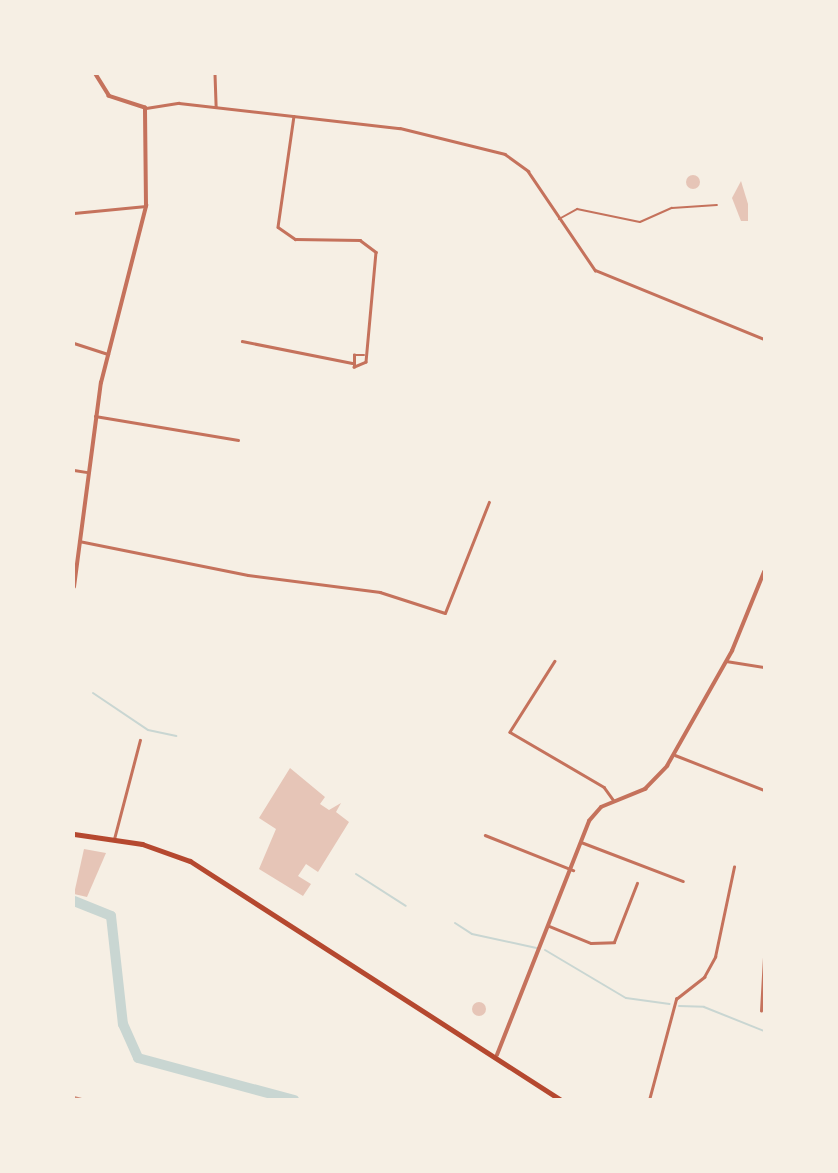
<!DOCTYPE html>
<style>
body{margin:0}
#map{position:relative;width:838px;height:1173px;overflow:hidden;background:#f6efe4;font-family:"Work Sans",sans-serif}
div>[style]{position:absolute}
.stream>*{height:2px;margin:-1px;padding:0 1px;transform-origin:1px;border-radius:1px;background:#c9d6d2}
.river>*{height:10px;margin:-5px;padding:0 5px;transform-origin:5px;border-radius:5px;background:#c9d6d2}
.building>*{inset:0;background:#e6c5b7}
.round{border-radius:50%}
.service>*{height:2px;margin:-1px;padding:0 1px;transform-origin:1px;border-radius:1px;background:#c5725c}
.minor>*{height:2.5px;margin:-1.25px;padding:0 1.25px;transform-origin:1.25px;border-radius:1.25px;background:#c5725c}
.tertiary>*{height:3.5px;margin:-1.75px;padding:0 1.75px;transform-origin:1.75px;border-radius:1.75px;background:#c5725c}
.trunk>*{height:5px;margin:-2.5px;padding:0 2.5px;transform-origin:2.5px;border-radius:2.5px;background:#b5482f}
.rail>*{height:2px;margin:-1px;padding:0 1px;transform-origin:1px;border-radius:1px;background:#cf8b77}
span{translate:-50% -50%;white-space:nowrap;text-align:center;line-height:1.15;-webkit-text-stroke:5px #f6efe4;paint-order:stroke}
.frame{position:absolute;inset:0;border:75px solid #f6efe4;pointer-events:none}
</style>
<div id="map">
<div class="stream">
<i style="left:93px;top:693px;width:66px;rotate:33.9deg"></i>
<i style="left:148px;top:730px;width:29px;rotate:12deg"></i>
<i style="left:356px;top:874px;width:59px;rotate:32.6deg"></i>
<i style="left:84px;top:909px;width:9px;rotate:-18deg"></i>
<i style="left:455px;top:923px;width:20px;rotate:33deg"></i>
<i style="left:472px;top:934px;width:66px;rotate:12.3deg"></i>
<i style="left:545px;top:950px;width:94px;rotate:30.7deg"></i>
<i style="left:626px;top:998px;width:44px;rotate:7.8deg"></i>
<i style="left:679px;top:1006px;width:25px;rotate:2deg"></i>
<i style="left:704px;top:1007px;width:65px;rotate:21.8deg"></i>
</div>
<div class="river">
<i style="left:74px;top:901px;width:40px;rotate:22deg"></i>
<i style="left:111px;top:916px;width:109px;rotate:83.7deg"></i>
<i style="left:123px;top:1024px;width:37px;rotate:66deg"></i>
<i style="left:138px;top:1058px;width:162px;rotate:15.1deg"></i>
</div>
<div class="building">
<i class="round" style="left:686px;top:175px;width:14px;height:14px"></i>
<i style="clip-path:polygon(741px 181px,748px 204px,748px 221px,741px 221px,732px 198px)"></i>
<i style="clip-path:polygon(290px 768px,325px 797px,320px 804px,329px 810px,341px 803px,336px 812px,349px 822px,318px 872px,306px 864px,298px 876px,311px 884px,303px 896px,259px 869px,276px 829px,259px 818px)"></i>
<i style="clip-path:polygon(84px 849px,106px 853px,87px 897px,74px 894px)"></i>
<i class="round" style="left:472px;top:1002px;width:14px;height:14px"></i>
</div>
<div class="service">
<i style="left:559px;top:219px;width:21px;rotate:-29deg"></i>
<i style="left:577px;top:209px;width:64px;rotate:11.7deg"></i>
<i style="left:640px;top:222px;width:35px;rotate:-24deg"></i>
<i style="left:672px;top:208px;width:45px;rotate:-3.8deg"></i>
</div>
<div class="minor">
<i style="left:215px;top:74px;width:33px;rotate:88deg"></i>
<i style="left:146px;top:108px;width:33px;rotate:-9deg"></i>
<i style="left:179px;top:103px;width:222px;rotate:6.5deg"></i>
<i style="left:400px;top:128px;width:108px;rotate:13.9deg"></i>
<i style="left:505px;top:154px;width:29px;rotate:36deg"></i>
<i style="left:528px;top:171px;width:120px;rotate:55.9deg"></i>
<i style="left:595px;top:270px;width:183px;rotate:22.2deg"></i>
<i style="left:294px;top:116px;width:112px;rotate:98.2deg"></i>
<i style="left:278px;top:227px;width:21px;rotate:35deg"></i>
<i style="left:295px;top:239px;width:65px;rotate:0.9deg"></i>
<i style="left:360px;top:240px;width:20px;rotate:37deg"></i>
<i style="left:376px;top:252px;width:110px;rotate:95.2deg"></i>
<i style="left:366px;top:362px;width:13px;rotate:157deg"></i>
<i style="left:354px;top:367px;width:12px;rotate:-90deg"></i>
<i style="left:354px;top:355px;width:10px"></i>
<i style="left:74px;top:213px;width:72px;rotate:-5.6deg"></i>
<i style="left:242px;top:341px;width:112px;rotate:11.3deg"></i>
<i style="left:74px;top:343px;width:36px;rotate:18deg"></i>
<i style="left:95px;top:416px;width:145px;rotate:9.5deg"></i>
<i style="left:74px;top:470px;width:13px;rotate:9deg"></i>
<i style="left:79px;top:541px;width:172px;rotate:11.4deg"></i>
<i style="left:248px;top:575px;width:133px;rotate:7.3deg"></i>
<i style="left:380px;top:592px;width:68px;rotate:17.9deg"></i>
<i style="left:445px;top:613px;width:119px;rotate:-68.4deg"></i>
<i style="left:555px;top:661px;width:84px;rotate:122.4deg"></i>
<i style="left:510px;top:732px;width:109px;rotate:30.3deg"></i>
<i style="left:604px;top:787px;width:17px;rotate:54deg"></i>
<i style="left:726px;top:661px;width:38px;rotate:9deg"></i>
<i style="left:675px;top:755px;width:96px;rotate:21.5deg"></i>
<i style="left:485px;top:835px;width:95px;rotate:21.7deg"></i>
<i style="left:114px;top:839px;width:102px;rotate:-75.3deg"></i>
<i style="left:581px;top:842px;width:109px;rotate:20.9deg"></i>
<i style="left:549px;top:926px;width:45px;rotate:22deg"></i>
<i style="left:591px;top:943px;width:23px;rotate:-2deg"></i>
<i style="left:614px;top:942px;width:63px;rotate:-68.7deg"></i>
<i style="left:761px;top:1011px;width:54px;rotate:-86.8deg"></i>
<i style="left:649px;top:1100px;width:105px;rotate:-75deg"></i>
<i style="left:676px;top:999px;width:36px;rotate:-38deg"></i>
<i style="left:704px;top:977px;width:23px;rotate:-61deg"></i>
<i style="left:715px;top:957px;width:92px;rotate:-78.1deg"></i>
</div>
<div class="tertiary">
<i style="left:74px;top:587px;width:206px;rotate:-82.5deg"></i>
<i style="left:101px;top:383px;width:183px;rotate:-75.7deg"></i>
<i style="left:146px;top:206px;width:98px;rotate:-90.6deg"></i>
<i style="left:145px;top:108px;width:38px;rotate:-162deg"></i>
<i style="left:109px;top:96px;width:26px;rotate:-122deg"></i>
<i style="left:497px;top:1055px;width:251px;rotate:-68.5deg"></i>
<i style="left:589px;top:821px;width:18px;rotate:-49deg"></i>
<i style="left:601px;top:807px;width:48px;rotate:-22.2deg"></i>
<i style="left:645px;top:789px;width:32px;rotate:-46deg"></i>
<i style="left:667px;top:766px;width:132px;rotate:-60.5deg"></i>
<i style="left:732px;top:651px;width:85px;rotate:-67.9deg"></i>
</div>
<div class="trunk">
<i style="left:74px;top:834px;width:69px;rotate:8.4deg"></i>
<i style="left:142px;top:844px;width:51px;rotate:19.5deg"></i>
<i style="left:190px;top:861px;width:441px;rotate:32.8deg"></i>
</div>
<div class="rail">
<i style="left:74px;top:1097px;width:12px;rotate:14deg"></i>
</div>
<div class="frame"></div>
</div>
